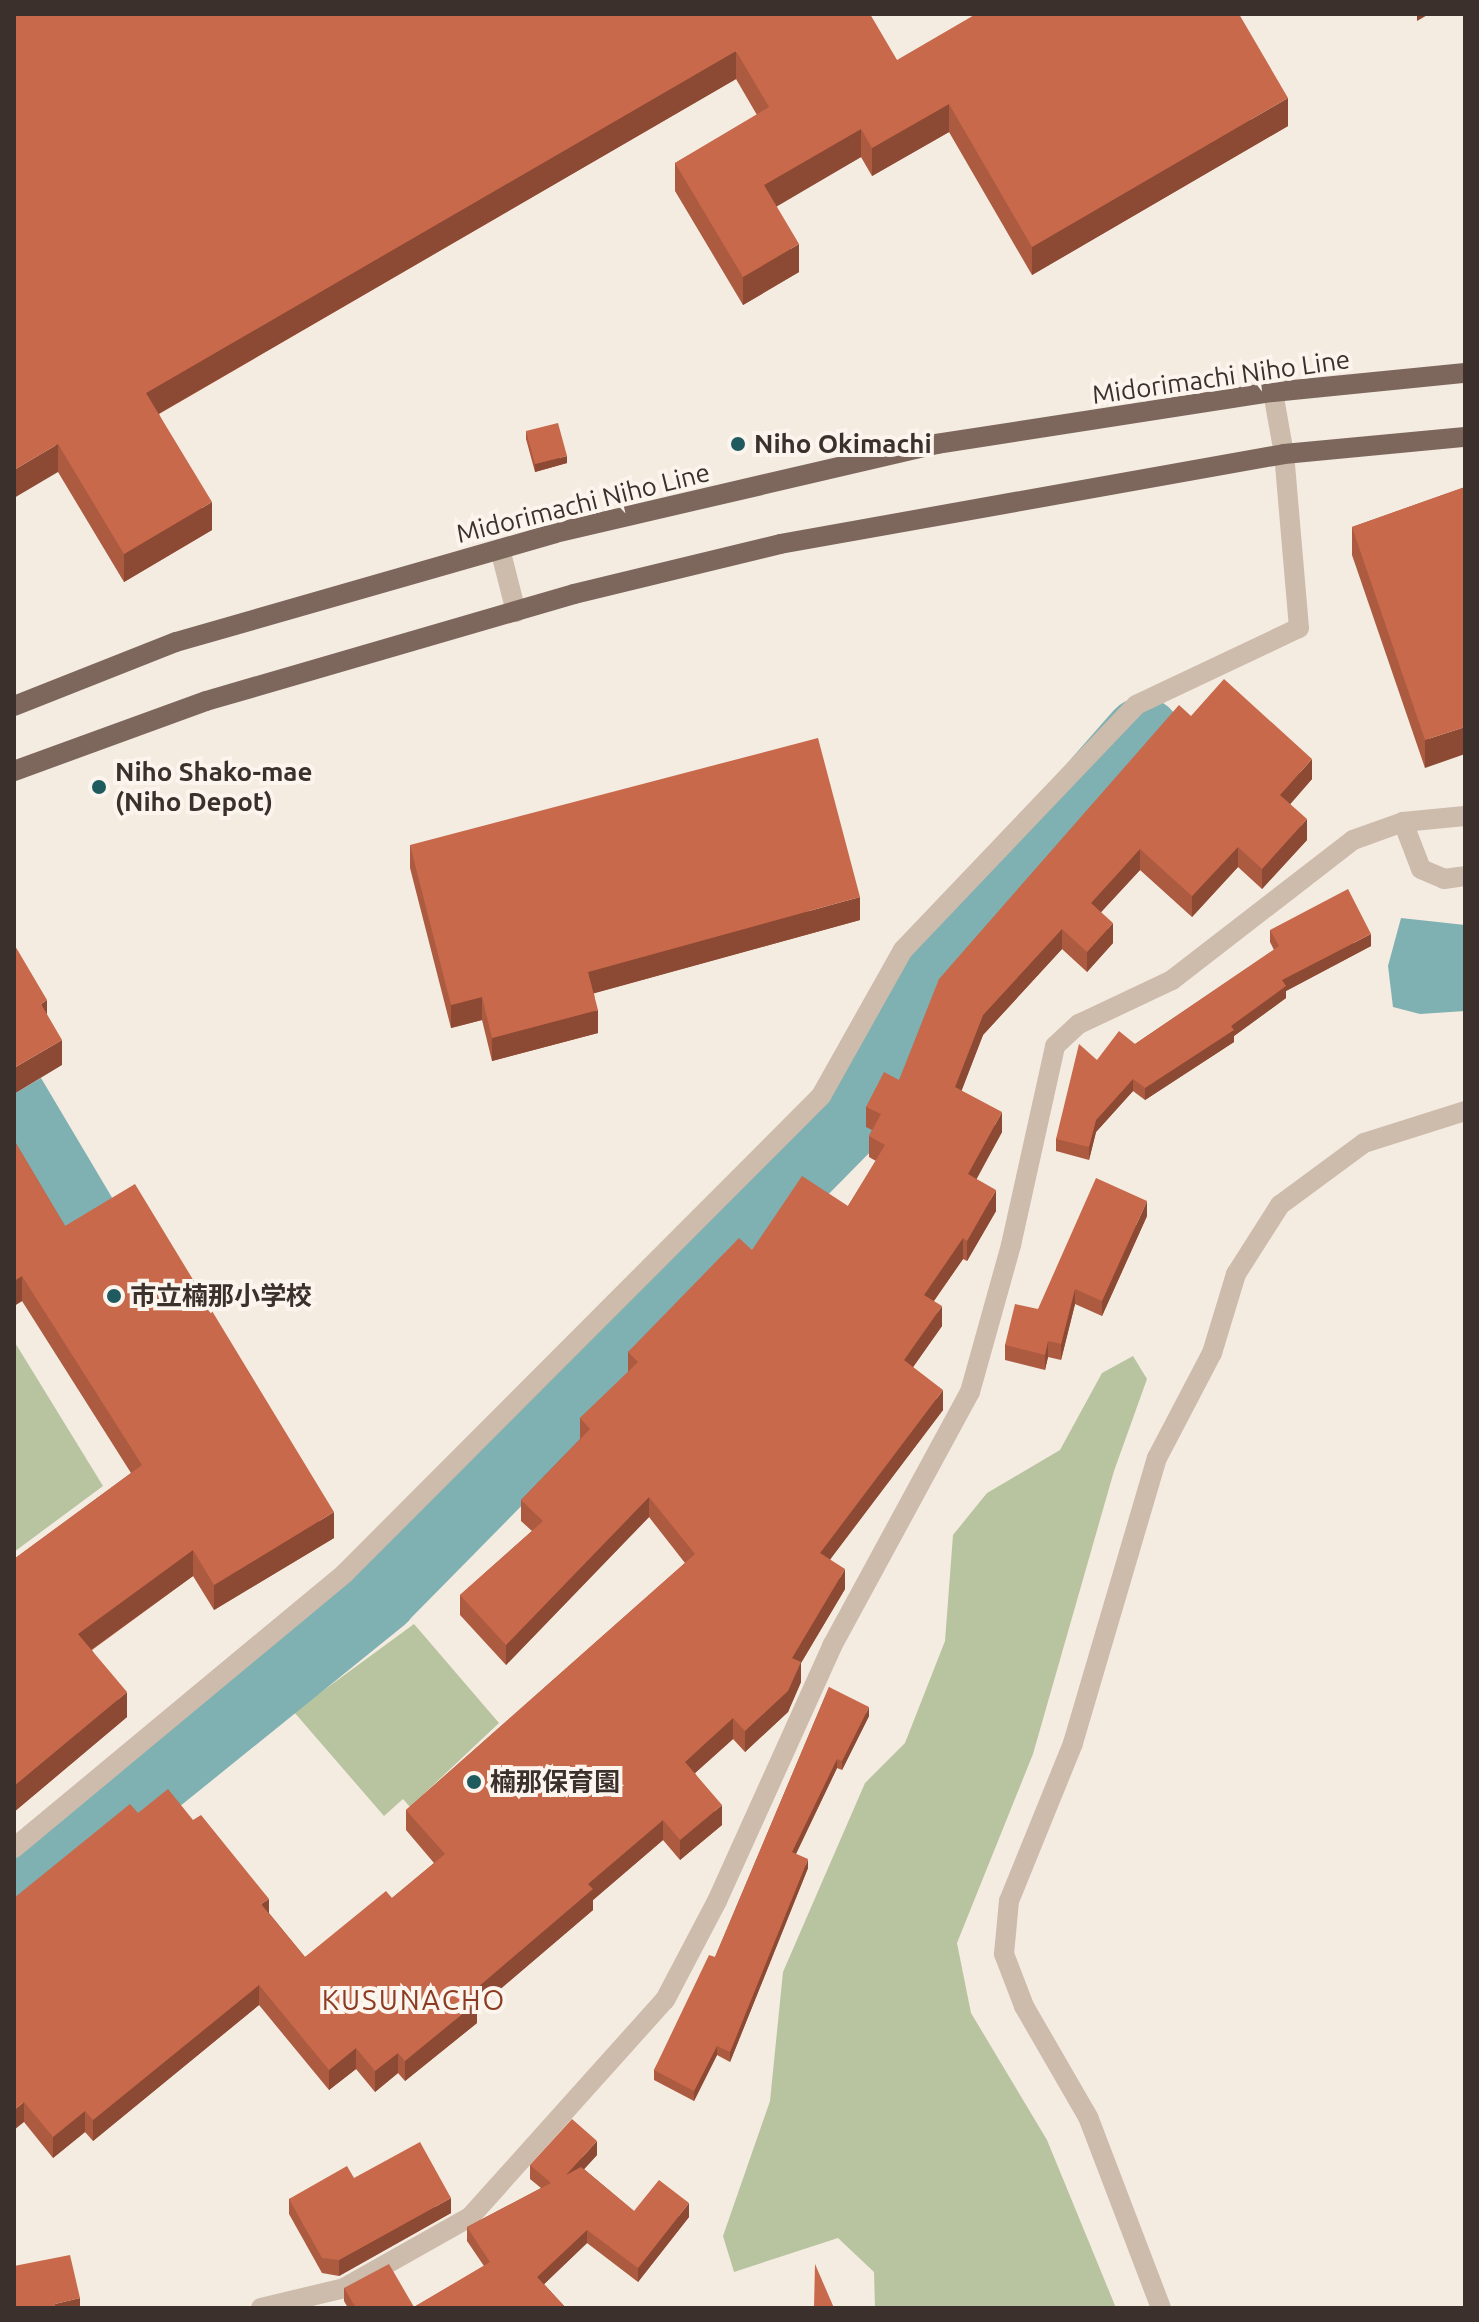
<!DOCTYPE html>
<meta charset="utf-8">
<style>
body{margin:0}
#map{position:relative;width:1479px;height:2322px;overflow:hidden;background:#f4ebe1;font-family:Ubuntu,"Noto Sans JP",sans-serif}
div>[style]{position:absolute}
.green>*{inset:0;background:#b8c4a0}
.water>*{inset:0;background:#7fb0b2}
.river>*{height:78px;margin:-39px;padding:0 39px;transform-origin:39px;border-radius:39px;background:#7fb0b2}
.minor>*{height:20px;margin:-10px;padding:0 10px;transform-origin:10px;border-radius:10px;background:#cdbbac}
.primary>*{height:20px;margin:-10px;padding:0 10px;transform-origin:10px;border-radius:10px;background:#7d675c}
.wall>*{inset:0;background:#ac5a40}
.shaded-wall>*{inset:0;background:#8c4a34}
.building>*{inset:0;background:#c8694b}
.dots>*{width:22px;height:22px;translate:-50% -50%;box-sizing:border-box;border:4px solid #fbf5ee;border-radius:50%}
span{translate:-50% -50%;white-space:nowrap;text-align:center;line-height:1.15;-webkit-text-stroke:8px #fbf5ee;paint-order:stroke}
.street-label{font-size:26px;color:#3b302b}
.poi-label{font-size:26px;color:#3b302b;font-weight:700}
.left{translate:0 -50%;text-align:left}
.neighbourhood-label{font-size:28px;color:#8c3b22;letter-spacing:2px}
.frame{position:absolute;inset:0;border:16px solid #3b302b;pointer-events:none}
</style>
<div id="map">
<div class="green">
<i style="clip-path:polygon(14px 1341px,103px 1486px,14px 1552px)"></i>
<i style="clip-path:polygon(1133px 1356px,1147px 1379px,1114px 1471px,1033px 1754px,957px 1943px,971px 2013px,1047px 2140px,1116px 2308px,875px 2308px,874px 2272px,838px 2238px,734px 2272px,723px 2236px,770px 2101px,783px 1972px,865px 1783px,905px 1743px,945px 1641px,953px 1535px,987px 1493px,1060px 1450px,1102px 1373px)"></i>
<i style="clip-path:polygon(414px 1624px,499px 1723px,410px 1807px,403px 1799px,384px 1816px,294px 1712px)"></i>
</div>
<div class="water">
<i style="clip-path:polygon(1401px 918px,1465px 925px,1465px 1011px,1420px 1014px,1393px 1007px,1388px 966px)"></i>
<i style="clip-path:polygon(41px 1078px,123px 1216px,65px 1251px,14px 1165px,14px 1094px)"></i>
</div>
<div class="river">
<i style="left:14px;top:1890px;width:469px;rotate:-38.9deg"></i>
<i style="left:379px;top:1595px;width:663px;rotate:-45.43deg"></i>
<i style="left:844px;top:1123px;width:164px;rotate:-59.5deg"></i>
<i style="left:927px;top:982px;width:327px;rotate:-48.7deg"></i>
</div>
<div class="minor">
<i style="left:500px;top:549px;width:65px;rotate:75.7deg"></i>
<i style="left:1403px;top:822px;width:50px;rotate:69deg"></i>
<i style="left:1421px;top:869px;width:25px;rotate:23deg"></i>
<i style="left:1444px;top:879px;width:21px;rotate:-8deg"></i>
<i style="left:14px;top:1848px;width:430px;rotate:-39.7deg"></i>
<i style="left:345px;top:1573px;width:674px;rotate:-45.06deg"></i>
<i style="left:821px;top:1096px;width:167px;rotate:-60.7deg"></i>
<i style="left:903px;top:950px;width:338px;rotate:-46.4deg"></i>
<i style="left:1136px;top:705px;width:180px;rotate:-25.3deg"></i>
<i style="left:1299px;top:628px;width:175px;rotate:-94.9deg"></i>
<i style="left:1284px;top:454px;width:63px;rotate:-100.1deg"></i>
<i style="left:261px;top:2308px;width:85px;rotate:-13.5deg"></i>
<i style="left:344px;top:2288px;width:145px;rotate:-29.4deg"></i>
<i style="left:470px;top:2217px;width:292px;rotate:-48.1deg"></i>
<i style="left:665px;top:2000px;width:112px;rotate:-62.3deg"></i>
<i style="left:717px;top:1901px;width:280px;rotate:-65.7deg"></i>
<i style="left:832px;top:1646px;width:289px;rotate:-61.5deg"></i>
<i style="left:970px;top:1392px;width:153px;rotate:-74.4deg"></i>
<i style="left:1011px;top:1245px;width:204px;rotate:-77.5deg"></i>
<i style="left:1055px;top:1046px;width:33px;rotate:-43deg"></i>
<i style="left:1079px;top:1024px;width:103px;rotate:-25.3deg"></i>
<i style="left:1172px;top:980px;width:229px;rotate:-37.7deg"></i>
<i style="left:1353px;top:840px;width:53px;rotate:-19.8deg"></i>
<i style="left:1403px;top:822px;width:62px;rotate:-5.5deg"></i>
<i style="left:1161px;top:2308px;width:204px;rotate:-110.9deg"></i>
<i style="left:1088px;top:2117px;width:128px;rotate:-120deg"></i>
<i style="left:1024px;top:2006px;width:56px;rotate:-111deg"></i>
<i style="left:1004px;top:1954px;width:53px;rotate:-84.6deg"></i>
<i style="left:1009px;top:1901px;width:170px;rotate:-67.9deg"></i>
<i style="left:1073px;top:1743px;width:297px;rotate:-73.6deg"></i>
<i style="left:1157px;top:1458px;width:119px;rotate:-62.4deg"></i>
<i style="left:1212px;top:1353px;width:83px;rotate:-73.1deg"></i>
<i style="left:1236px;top:1274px;width:82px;rotate:-57.5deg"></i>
<i style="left:1280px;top:1205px;width:104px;rotate:-36.4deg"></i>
<i style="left:1364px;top:1143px;width:106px;rotate:-17.6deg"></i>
</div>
<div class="primary">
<i style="left:14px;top:706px;width:174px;rotate:-21.6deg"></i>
<i style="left:176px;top:642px;width:394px;rotate:-16deg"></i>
<i style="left:555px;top:533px;width:391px;rotate:-13.1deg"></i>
<i style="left:936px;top:444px;width:341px;rotate:-8.8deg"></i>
<i style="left:1273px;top:392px;width:193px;rotate:-5.7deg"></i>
<i style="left:14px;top:771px;width:204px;rotate:-20deg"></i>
<i style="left:206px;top:701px;width:383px;rotate:-16.2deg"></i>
<i style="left:574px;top:594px;width:212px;rotate:-13.6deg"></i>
<i style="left:780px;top:544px;width:512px;rotate:-10.12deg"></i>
<i style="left:1284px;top:454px;width:182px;rotate:-5.4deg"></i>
</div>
<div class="wall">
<i style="clip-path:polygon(14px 14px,897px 60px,1288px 126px,1032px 275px,949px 132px,872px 176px,861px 157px,776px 206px,799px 272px,743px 305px,675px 191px,675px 163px,757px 115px,736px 79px,159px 414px,212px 530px,124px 582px,58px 472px)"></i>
<i style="clip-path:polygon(526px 431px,567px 463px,535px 472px,526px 439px)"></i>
<i style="clip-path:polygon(1465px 487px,1425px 768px,1352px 555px,1352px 527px)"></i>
<i style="clip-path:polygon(1191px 716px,1312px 779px,1290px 804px,1307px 840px,1262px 889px,1238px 867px,1192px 917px,1140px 870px,1101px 912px,1113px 943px,1087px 972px,1062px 949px,983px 1035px,961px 1091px,1002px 1132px,976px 1179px,996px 1211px,967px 1261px,963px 1259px,934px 1301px,942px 1326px,913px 1367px,943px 1410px,830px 1559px,845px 1589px,801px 1663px,801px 1682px,788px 1712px,745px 1752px,733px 1739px,695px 1773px,722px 1825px,680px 1860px,663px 1840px,593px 1900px,593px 1910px,477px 2009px,477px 2023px,405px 2081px,398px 2073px,375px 2092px,356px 2069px,329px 2090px,259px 2005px,93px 2141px,85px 2132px,53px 2158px,24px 2122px,14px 1898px,138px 1813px,269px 1913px,305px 1957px,392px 1898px,434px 1863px,406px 1830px,406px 1810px,685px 1563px,649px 1517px,506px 1665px,460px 1615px,460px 1595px,532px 1531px,521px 1521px,521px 1500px,580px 1439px,580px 1418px,628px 1373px,628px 1352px,752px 1250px,848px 1206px,876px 1161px,869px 1157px,869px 1136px,872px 1130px,866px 1127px,866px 1107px,899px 1080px)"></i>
<i style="clip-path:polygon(410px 845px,860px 920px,594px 993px,598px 1033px,492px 1061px,482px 1020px,451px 1028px,410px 868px)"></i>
<i style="clip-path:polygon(1270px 930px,1371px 946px,1286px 991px,1286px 998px,1234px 1036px,1234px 1042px,1145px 1100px,1133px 1091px,1096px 1132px,1089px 1160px,1056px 1151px,1056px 1139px,1097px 1060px,1135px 1044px,1274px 950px,1270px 942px)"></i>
<i style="clip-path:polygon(14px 1140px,65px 1226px,334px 1538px,214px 1610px,193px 1576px,92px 1650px,127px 1717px,14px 1812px,14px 1559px,131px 1473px,22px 1301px,14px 1306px)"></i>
<i style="clip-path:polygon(1147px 1216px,1102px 1316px,1075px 1304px,1061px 1360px,1048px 1357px,1045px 1370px,1005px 1360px,1005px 1345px,1038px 1309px)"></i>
<i style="clip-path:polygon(829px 1687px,869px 1716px,842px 1770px,837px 1768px,796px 1854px,808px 1868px,730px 2062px,717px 2055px,694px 2101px,654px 2080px,654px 2070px,715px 1957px)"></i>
<i style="clip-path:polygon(597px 2155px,584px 2169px,634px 2211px,689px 2217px,638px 2282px,587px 2243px,544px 2284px,566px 2308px,348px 2308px,344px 2301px,344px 2288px,414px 2307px,484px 2266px,467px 2241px,467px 2227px,541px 2188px,530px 2179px,530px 2165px)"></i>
<i style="clip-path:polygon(354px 2178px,451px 2213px,339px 2276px,322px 2273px,289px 2214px,289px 2199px)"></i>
</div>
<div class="shaded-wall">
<i style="clip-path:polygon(1417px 14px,1429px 14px,1417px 21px)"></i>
<i style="clip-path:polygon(736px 51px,736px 79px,146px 421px,146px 393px)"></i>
<i style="clip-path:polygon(1288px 98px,1288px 126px,1032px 275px,1032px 247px)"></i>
<i style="clip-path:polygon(949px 104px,949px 132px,872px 176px,872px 148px)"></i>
<i style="clip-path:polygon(861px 129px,861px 157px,764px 214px,764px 185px)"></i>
<i style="clip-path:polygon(799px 244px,799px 272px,743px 305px,743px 277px)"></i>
<i style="clip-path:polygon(58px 444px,58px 472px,14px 498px,14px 470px)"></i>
<i style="clip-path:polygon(567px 456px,567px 463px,535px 472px,535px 464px)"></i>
<i style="clip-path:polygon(212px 502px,212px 530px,124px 582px,124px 554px)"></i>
<i style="clip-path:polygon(1465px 727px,1465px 754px,1425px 768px,1425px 740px)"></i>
<i style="clip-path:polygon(1312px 759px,1312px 779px,1280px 816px,1280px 795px)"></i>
<i style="clip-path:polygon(1307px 819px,1307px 840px,1262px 889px,1262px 869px)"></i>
<i style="clip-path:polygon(1238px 847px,1238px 867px,1192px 917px,1192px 896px)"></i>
<i style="clip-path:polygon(1140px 849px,1140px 870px,1091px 923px,1091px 903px)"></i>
<i style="clip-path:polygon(860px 897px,860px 920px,588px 995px,588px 972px)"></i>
<i style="clip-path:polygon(1113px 923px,1113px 943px,1087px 972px,1087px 952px)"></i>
<i style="clip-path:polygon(1062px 929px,1062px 949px,983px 1035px,955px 1108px,955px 1087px,983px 1015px)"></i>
<i style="clip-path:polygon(1371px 934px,1371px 946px,1286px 991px,1286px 998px,1234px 1036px,1234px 1042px,1145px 1100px,1145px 1088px,1231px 1026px,1282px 980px)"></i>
<i style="clip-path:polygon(482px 997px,482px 1020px,451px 1028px,451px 1005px)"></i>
<i style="clip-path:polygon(47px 1000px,47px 1025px,41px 1004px)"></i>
<i style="clip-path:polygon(598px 1010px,598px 1033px,492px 1061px,492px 1038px)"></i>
<i style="clip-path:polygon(62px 1040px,62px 1065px,14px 1094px,14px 1068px)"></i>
<i style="clip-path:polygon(1133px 1079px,1133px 1091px,1096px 1132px,1089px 1160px,1089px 1147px,1096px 1120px)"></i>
<i style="clip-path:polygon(1002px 1112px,1002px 1132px,968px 1195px,968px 1174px)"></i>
<i style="clip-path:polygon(996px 1190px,996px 1211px,967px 1261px,967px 1241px)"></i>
<i style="clip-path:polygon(1147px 1201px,1147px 1216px,1102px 1316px,1102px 1301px)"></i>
<i style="clip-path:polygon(963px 1238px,963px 1259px,924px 1315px,924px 1295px)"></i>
<i style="clip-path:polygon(22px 1276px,22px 1301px,14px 1306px,14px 1281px)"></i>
<i style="clip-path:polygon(1075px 1289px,1075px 1304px,1061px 1360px,1061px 1344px)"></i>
<i style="clip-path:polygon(942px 1306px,942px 1326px,904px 1380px,904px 1360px)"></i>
<i style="clip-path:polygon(1048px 1341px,1048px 1357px,1045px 1370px,1045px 1355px)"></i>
<i style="clip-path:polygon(943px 1390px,943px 1410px,820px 1573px,820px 1553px)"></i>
<i style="clip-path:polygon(649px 1497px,649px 1517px,506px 1665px,506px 1645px)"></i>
<i style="clip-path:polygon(334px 1512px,334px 1538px,214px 1610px,214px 1585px)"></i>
<i style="clip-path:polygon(193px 1550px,193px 1576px,78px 1659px,78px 1634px)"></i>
<i style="clip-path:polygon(845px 1569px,845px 1589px,801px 1663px,801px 1682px,788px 1712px,745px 1752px,745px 1731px,792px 1658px)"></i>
<i style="clip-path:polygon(127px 1692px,127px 1717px,14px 1812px,14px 1786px)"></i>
<i style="clip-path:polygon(869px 1707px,869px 1716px,842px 1770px,842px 1761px)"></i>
<i style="clip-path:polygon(733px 1718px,733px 1739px,685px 1782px,685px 1762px)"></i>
<i style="clip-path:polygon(837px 1759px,837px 1768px,792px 1862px,792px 1852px)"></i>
<i style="clip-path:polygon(722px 1805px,722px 1825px,680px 1860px,680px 1840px)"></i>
<i style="clip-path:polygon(663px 1820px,663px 1840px,593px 1900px,593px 1910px,477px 2009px,477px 2023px,405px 2081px,405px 2061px,470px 1994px,588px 1884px)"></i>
<i style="clip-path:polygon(808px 1859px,808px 1868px,730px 2062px,730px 2052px)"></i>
<i style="clip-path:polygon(269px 1899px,269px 1919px,261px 1904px)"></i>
<i style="clip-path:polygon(259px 1985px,259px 2005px,93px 2141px,93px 2120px)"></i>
<i style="clip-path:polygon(717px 2046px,717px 2055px,694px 2101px,694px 2091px)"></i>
<i style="clip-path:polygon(356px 2048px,356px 2069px,329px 2090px,329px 2070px)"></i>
<i style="clip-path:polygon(398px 2053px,398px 2073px,375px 2092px,375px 2071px)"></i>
<i style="clip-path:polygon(24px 2102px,24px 2122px,14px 2130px,14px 2110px)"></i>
<i style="clip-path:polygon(85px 2111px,85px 2132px,53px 2158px,53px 2137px)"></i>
<i style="clip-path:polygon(597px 2141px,597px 2155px,566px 2189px,566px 2175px)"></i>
<i style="clip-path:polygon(451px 2198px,451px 2213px,339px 2276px,339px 2260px)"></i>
<i style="clip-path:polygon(689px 2203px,689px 2217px,638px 2282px,638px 2268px)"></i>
<i style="clip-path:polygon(587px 2230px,587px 2243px,537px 2291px,537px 2277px)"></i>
<i style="clip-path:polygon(80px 2298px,80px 2308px,55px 2308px,55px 2304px)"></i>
</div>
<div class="building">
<i style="clip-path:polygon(14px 14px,870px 14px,897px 60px,976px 14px,1239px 14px,1288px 98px,1032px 247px,949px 104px,872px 148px,861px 129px,764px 185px,799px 244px,743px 277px,675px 163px,769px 107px,736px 51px,146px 393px,212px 502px,124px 554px,58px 444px,14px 470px)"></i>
<i style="clip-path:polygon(558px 423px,567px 456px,535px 464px,526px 431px)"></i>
<i style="clip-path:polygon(1465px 487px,1465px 727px,1425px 740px,1352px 527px)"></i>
<i style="clip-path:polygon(1224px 679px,1312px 759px,1280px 795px,1307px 819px,1262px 869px,1238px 847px,1192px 896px,1140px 849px,1091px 903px,1113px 923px,1087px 952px,1062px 929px,983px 1015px,955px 1087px,1002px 1112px,968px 1174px,996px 1190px,967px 1241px,963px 1238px,924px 1295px,942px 1306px,904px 1360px,943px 1390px,820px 1553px,845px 1569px,792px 1658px,801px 1662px,788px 1691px,745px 1731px,733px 1718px,685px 1762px,722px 1805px,680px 1840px,663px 1820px,588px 1884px,593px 1889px,470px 1994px,477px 2002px,405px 2061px,398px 2053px,375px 2071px,356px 2048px,329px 2070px,259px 1985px,93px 2120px,85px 2111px,53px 2137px,24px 2102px,14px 2110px,14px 1898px,130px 1804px,138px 1813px,168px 1789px,193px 1820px,201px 1815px,269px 1899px,261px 1904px,305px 1957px,386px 1891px,392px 1898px,445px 1854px,406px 1810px,695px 1554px,649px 1497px,506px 1645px,460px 1595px,543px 1521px,521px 1500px,590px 1429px,580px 1418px,638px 1362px,628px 1352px,739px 1238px,752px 1250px,802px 1176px,848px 1206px,885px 1145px,869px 1136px,881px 1114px,866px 1107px,884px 1072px,899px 1080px,939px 979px,1179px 705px,1191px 716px)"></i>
<i style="clip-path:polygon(818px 738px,860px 897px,588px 972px,598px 1010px,492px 1038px,482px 997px,451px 1005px,410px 845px)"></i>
<i style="clip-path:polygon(1348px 889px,1371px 934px,1282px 980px,1286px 986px,1231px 1026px,1234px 1030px,1145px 1088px,1133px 1079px,1096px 1120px,1089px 1147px,1056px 1139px,1079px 1044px,1097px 1060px,1119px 1031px,1135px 1044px,1279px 946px,1270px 930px)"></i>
<i style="clip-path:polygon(14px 944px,47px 1000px,41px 1004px,62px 1040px,14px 1068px)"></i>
<i style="clip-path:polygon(14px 1140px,65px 1226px,135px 1184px,334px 1512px,214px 1585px,193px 1550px,78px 1634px,127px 1692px,14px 1786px,14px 1559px,142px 1465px,22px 1276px,14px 1281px)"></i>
<i style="clip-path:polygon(1096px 1178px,1147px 1201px,1102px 1301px,1075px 1289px,1061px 1344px,1048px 1341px,1045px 1355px,1005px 1345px,1015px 1304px,1038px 1309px)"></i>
<i style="clip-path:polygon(829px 1687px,869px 1707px,842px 1761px,837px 1759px,792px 1852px,808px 1859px,730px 2052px,717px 2046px,694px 2091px,654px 2070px,709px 1955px,715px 1957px)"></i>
<i style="clip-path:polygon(572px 2119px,597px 2141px,566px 2175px,581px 2167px,634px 2211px,659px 2180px,689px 2203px,638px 2268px,587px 2230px,537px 2277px,566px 2308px,356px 2308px,344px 2288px,389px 2264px,414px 2307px,490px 2262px,467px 2227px,551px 2183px,530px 2165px)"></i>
<i style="clip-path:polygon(420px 2142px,451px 2198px,339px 2260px,322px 2258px,289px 2199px,347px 2166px,354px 2178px)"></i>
<i style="clip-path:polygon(70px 2255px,80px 2298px,55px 2304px,56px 2308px,14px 2308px,14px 2266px)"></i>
<i style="clip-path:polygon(815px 2264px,834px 2308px,814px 2308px)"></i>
</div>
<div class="dots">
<i style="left:738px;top:444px;background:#1f5a5e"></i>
<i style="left:99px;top:787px;background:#1f5a5e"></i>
<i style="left:114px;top:1296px;background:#1f5a5e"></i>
<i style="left:474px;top:1782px;background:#1f5a5e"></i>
</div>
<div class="street-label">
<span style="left:1221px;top:377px;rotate:-8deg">Midorimachi Niho Line</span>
<span style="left:583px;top:503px;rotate:-14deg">Midorimachi Niho Line</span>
</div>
<div class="poi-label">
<span class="left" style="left:754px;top:444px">Niho Okimachi</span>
<span class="left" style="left:115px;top:787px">Niho Shako-mae<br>(Niho Depot)</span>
<span class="left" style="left:130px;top:1296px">市立楠那小学校</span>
<span class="left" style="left:490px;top:1782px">楠那保育園</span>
</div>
<div class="neighbourhood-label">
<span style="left:414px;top:2000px">KUSUNACHO</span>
</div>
<div class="frame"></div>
</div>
